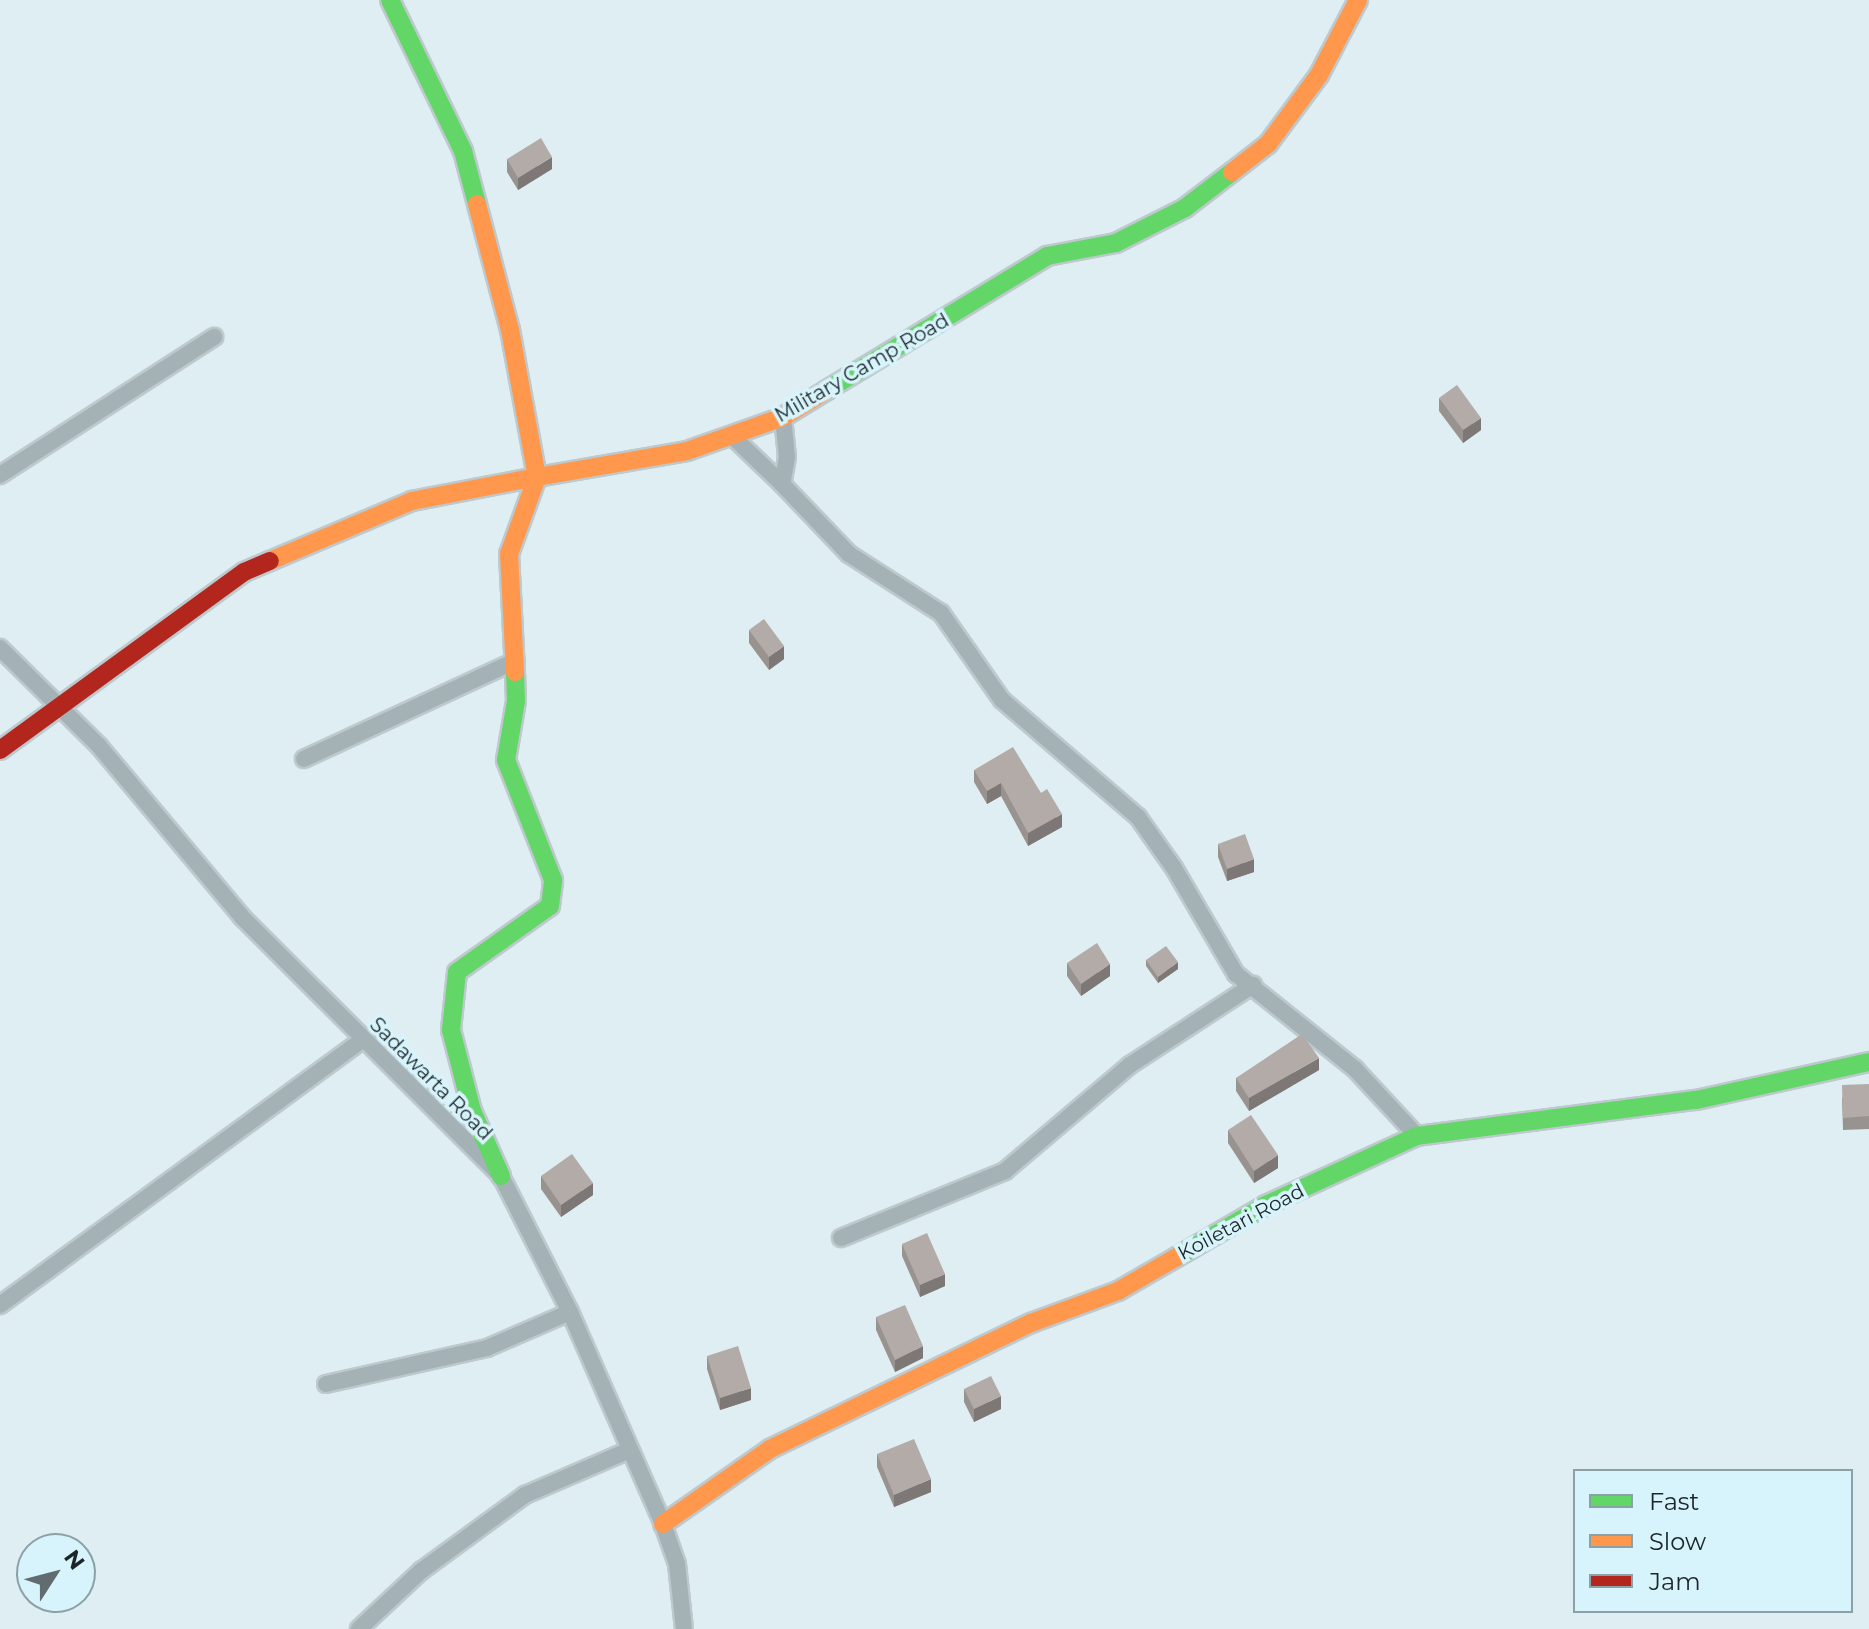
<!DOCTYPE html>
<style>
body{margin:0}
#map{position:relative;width:1869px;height:1629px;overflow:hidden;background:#dfeef3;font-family:Montserrat,sans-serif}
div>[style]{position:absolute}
.roads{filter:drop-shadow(2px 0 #bec9cd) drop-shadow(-2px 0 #bec9cd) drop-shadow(0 2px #bec9cd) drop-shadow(0 -2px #bec9cd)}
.street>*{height:16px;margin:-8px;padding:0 8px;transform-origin:8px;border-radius:8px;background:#a4b2b6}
.fast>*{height:18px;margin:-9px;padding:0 9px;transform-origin:9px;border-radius:9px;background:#63d668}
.slow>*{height:18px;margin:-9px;padding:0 9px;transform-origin:9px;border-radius:9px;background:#ff974d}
.jam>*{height:18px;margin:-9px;padding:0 9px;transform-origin:9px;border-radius:9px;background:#b3261e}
.wall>*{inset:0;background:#999390}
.shaded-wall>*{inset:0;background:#7d7876}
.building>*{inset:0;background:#b2aba8}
span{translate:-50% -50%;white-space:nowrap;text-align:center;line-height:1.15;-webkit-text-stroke:7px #d7f3fb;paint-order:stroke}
.street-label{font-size:20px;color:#1c2629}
.legend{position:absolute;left:1573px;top:1469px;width:280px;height:144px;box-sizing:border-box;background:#d7f3fb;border:2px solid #8ca1a7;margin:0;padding:10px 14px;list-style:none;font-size:24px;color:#1c2629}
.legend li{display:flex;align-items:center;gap:16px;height:40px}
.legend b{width:40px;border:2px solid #8ca1a7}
.north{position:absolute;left:16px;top:1533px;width:80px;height:80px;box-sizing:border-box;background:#d7f3fb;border:2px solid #8ca1a7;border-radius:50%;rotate:54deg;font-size:22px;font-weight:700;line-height:32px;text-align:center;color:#1c2629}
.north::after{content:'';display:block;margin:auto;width:28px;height:36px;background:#606c70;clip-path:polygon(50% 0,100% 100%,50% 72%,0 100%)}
</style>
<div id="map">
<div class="roads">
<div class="street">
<i style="left:783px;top:417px;width:40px;rotate:84.3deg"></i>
<i style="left:787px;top:457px;width:27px;rotate:100deg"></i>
<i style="left:782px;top:484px;width:97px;rotate:46.3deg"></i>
<i style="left:849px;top:554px;width:109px;rotate:32.7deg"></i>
<i style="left:941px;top:613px;width:106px;rotate:55deg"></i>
<i style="left:1002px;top:700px;width:179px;rotate:40.7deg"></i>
<i style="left:1138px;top:817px;width:62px;rotate:54.8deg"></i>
<i style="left:1174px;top:868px;width:123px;rotate:59.7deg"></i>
<i style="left:1236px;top:974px;width:152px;rotate:38.6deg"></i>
<i style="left:1355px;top:1069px;width:91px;rotate:47.2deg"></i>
<i style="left:732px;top:436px;width:69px;rotate:43.8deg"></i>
<i style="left:0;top:475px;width:255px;rotate:-32.8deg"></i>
<i style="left:0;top:648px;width:139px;rotate:44.7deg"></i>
<i style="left:99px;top:746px;width:223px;rotate:50.1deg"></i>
<i style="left:242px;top:917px;width:366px;rotate:45deg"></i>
<i style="left:501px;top:1176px;width:153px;rotate:63.1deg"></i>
<i style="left:570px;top:1312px;width:232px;rotate:66.3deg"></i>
<i style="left:663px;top:1524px;width:42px;rotate:70.7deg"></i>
<i style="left:677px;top:1564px;width:65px;rotate:83.9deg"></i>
<i style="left:304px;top:759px;width:233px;rotate:-24.9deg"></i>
<i style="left:841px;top:1238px;width:177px;rotate:-22.2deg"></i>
<i style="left:1005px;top:1171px;width:164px;rotate:-40.3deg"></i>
<i style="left:1130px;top:1065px;width:147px;rotate:-33deg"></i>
<i style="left:0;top:1305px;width:449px;rotate:-36.2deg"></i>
<i style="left:326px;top:1384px;width:165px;rotate:-12.6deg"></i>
<i style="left:487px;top:1348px;width:90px;rotate:-23.4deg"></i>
<i style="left:359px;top:1629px;width:85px;rotate:-43.1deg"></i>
<i style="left:421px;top:1571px;width:129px;rotate:-36.2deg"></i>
<i style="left:525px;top:1495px;width:111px;rotate:-23.3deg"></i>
</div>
<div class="fast">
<i style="left:390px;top:0;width:168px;rotate:64.2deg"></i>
<i style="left:463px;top:151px;width:55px;rotate:75.2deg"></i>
<i style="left:827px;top:390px;width:258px;rotate:-31.3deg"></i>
<i style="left:1047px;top:256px;width:70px;rotate:-10.7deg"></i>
<i style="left:1116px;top:243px;width:77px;rotate:-26.9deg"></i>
<i style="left:1185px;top:208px;width:59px;rotate:-37.5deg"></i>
<i style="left:501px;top:1176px;width:71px;rotate:-114deg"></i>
<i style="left:472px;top:1111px;width:84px;rotate:-104.5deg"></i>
<i style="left:451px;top:1030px;width:58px;rotate:-84.1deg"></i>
<i style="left:457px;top:972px;width:114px;rotate:-35.4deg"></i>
<i style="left:550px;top:906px;width:26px;rotate:-83deg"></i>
<i style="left:553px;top:880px;width:129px;rotate:-111.4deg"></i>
<i style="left:506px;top:760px;width:60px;rotate:-80.4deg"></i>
<i style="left:516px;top:701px;width:29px;rotate:-92deg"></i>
<i style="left:1177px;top:1257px;width:103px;rotate:-30.3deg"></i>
<i style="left:1266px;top:1205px;width:166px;rotate:-24.6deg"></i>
<i style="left:1417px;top:1136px;width:281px;rotate:-7.4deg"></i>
<i style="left:1696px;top:1100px;width:177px;rotate:-12.4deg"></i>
</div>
<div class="slow">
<i style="left:1232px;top:172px;width:46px;rotate:-37.9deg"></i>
<i style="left:1268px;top:144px;width:86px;rotate:-53.5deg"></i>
<i style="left:1319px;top:75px;width:85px;rotate:-62.5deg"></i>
<i style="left:270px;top:561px;width:154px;rotate:-22.9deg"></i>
<i style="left:412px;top:501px;width:127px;rotate:-10.9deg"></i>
<i style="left:537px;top:477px;width:149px;rotate:-100.4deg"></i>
<i style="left:510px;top:330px;width:130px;rotate:-104.7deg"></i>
<i style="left:515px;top:672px;width:118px;rotate:-92.9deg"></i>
<i style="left:509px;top:554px;width:82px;rotate:-70deg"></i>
<i style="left:537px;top:477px;width:152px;rotate:-9.8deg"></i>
<i style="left:687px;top:451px;width:102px;rotate:-19.5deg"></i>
<i style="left:783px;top:417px;width:52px;rotate:-31.5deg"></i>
<i style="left:663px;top:1524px;width:131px;rotate:-35deg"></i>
<i style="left:770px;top:1449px;width:290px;rotate:-25.8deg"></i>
<i style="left:1031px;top:1323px;width:93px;rotate:-20.2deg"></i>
<i style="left:1118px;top:1291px;width:68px;rotate:-30deg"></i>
</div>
<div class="jam">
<i style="left:0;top:750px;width:302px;rotate:-36.1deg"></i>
<i style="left:244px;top:572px;width:28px;rotate:-23deg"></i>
</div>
</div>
<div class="wall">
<i style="clip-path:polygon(507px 159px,552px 169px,518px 190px,507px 172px)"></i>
<i style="clip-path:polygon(1439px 398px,1481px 430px,1463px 443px,1439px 411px)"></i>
<i style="clip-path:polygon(749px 630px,784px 659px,769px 670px,749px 643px)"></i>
<i style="clip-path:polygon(974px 770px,1041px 793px,1062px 827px,1028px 846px,1001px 796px,987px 804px,974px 782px)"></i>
<i style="clip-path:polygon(1218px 844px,1254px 872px,1227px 881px,1218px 857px)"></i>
<i style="clip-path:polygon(1146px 960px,1178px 969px,1158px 983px,1146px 966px)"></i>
<i style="clip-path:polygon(1067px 963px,1110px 976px,1081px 996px,1067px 976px)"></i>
<i style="clip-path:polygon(1319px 1070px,1249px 1111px,1236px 1091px,1236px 1078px)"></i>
<i style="clip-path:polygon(1869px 1084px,1869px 1129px,1843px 1130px,1842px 1098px)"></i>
<i style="clip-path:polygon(1228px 1130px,1278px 1168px,1254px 1183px,1228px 1143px)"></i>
<i style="clip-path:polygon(541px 1176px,593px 1195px,561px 1217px,541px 1189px)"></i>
<i style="clip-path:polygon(902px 1244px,945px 1286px,920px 1297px,902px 1256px)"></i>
<i style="clip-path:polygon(876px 1317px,923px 1358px,895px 1372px,876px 1330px)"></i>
<i style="clip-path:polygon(707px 1356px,751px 1400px,720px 1410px,707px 1369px)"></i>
<i style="clip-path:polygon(964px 1389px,1001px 1409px,974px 1422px,964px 1402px)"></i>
<i style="clip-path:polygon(877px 1454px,931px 1492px,894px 1507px,877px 1467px)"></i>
</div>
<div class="shaded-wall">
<i style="clip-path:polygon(552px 157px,552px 169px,518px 190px,518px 178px)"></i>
<i style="clip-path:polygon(1481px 418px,1481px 430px,1463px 443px,1463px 430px)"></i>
<i style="clip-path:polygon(784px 646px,784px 659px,769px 670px,769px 657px)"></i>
<i style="clip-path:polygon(1001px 783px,1001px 796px,987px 804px,987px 791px)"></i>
<i style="clip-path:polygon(1062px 814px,1062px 827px,1028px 846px,1028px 833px)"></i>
<i style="clip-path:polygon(1254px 859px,1254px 872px,1227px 881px,1227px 869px)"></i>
<i style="clip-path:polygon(1178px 962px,1178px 969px,1158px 983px,1158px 977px)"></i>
<i style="clip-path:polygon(1110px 964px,1110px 976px,1081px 996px,1081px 984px)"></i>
<i style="clip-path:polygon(1319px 1058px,1319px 1070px,1249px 1111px,1249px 1098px)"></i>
<i style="clip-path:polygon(1278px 1155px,1278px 1168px,1254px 1183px,1254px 1171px)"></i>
<i style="clip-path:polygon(593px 1183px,593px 1195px,561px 1217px,561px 1205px)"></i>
<i style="clip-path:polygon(945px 1274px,945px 1286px,920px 1297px,920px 1285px)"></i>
<i style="clip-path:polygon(923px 1346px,923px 1358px,895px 1372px,895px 1360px)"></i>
<i style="clip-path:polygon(751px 1388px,751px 1400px,720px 1410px,720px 1398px)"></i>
<i style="clip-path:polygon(1001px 1396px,1001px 1409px,974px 1422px,974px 1409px)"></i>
<i style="clip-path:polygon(931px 1479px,931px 1492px,894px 1507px,894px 1495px)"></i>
</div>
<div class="building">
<i style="clip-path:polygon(541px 138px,552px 157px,518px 178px,507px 159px)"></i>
<i style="clip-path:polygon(1457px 385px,1481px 418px,1463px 430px,1439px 398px)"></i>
<i style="clip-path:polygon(764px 619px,784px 646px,769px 657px,749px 630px)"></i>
<i style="clip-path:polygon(1013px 747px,1041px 793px,1047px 789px,1062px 814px,1028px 833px,1001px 783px,987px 791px,974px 770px)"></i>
<i style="clip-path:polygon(1245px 834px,1254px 859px,1227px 869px,1218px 844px)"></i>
<i style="clip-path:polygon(1097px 943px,1110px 964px,1081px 984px,1067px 963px)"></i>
<i style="clip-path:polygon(1166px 946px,1178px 962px,1158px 977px,1146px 960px)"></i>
<i style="clip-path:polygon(1302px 1034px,1319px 1058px,1249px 1098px,1236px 1078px)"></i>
<i style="clip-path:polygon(1869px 1084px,1869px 1116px,1843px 1118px,1842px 1085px)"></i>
<i style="clip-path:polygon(1251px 1115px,1278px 1155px,1254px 1171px,1228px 1130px)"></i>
<i style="clip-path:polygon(572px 1154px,593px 1183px,561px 1205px,541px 1176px)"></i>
<i style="clip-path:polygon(927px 1233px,945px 1274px,920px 1285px,902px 1244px)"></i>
<i style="clip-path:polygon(905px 1305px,923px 1346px,895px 1360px,876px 1317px)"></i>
<i style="clip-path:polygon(738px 1346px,751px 1388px,720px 1398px,707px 1356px)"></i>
<i style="clip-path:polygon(991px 1376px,1001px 1396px,974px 1409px,964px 1389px)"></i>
<i style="clip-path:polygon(914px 1439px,931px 1479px,894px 1495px,877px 1454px)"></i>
</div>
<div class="street-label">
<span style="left:862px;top:368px;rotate:-30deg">Military Camp Road</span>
<span style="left:431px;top:1079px;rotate:45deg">Sadawarta Road</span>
<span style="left:1241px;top:1222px;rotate:-28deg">Koiletari Road</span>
</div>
<ul class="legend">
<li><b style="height:10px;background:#63d668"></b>Fast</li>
<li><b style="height:10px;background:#ff974d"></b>Slow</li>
<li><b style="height:10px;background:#b3261e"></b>Jam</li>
</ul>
<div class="north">N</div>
</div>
